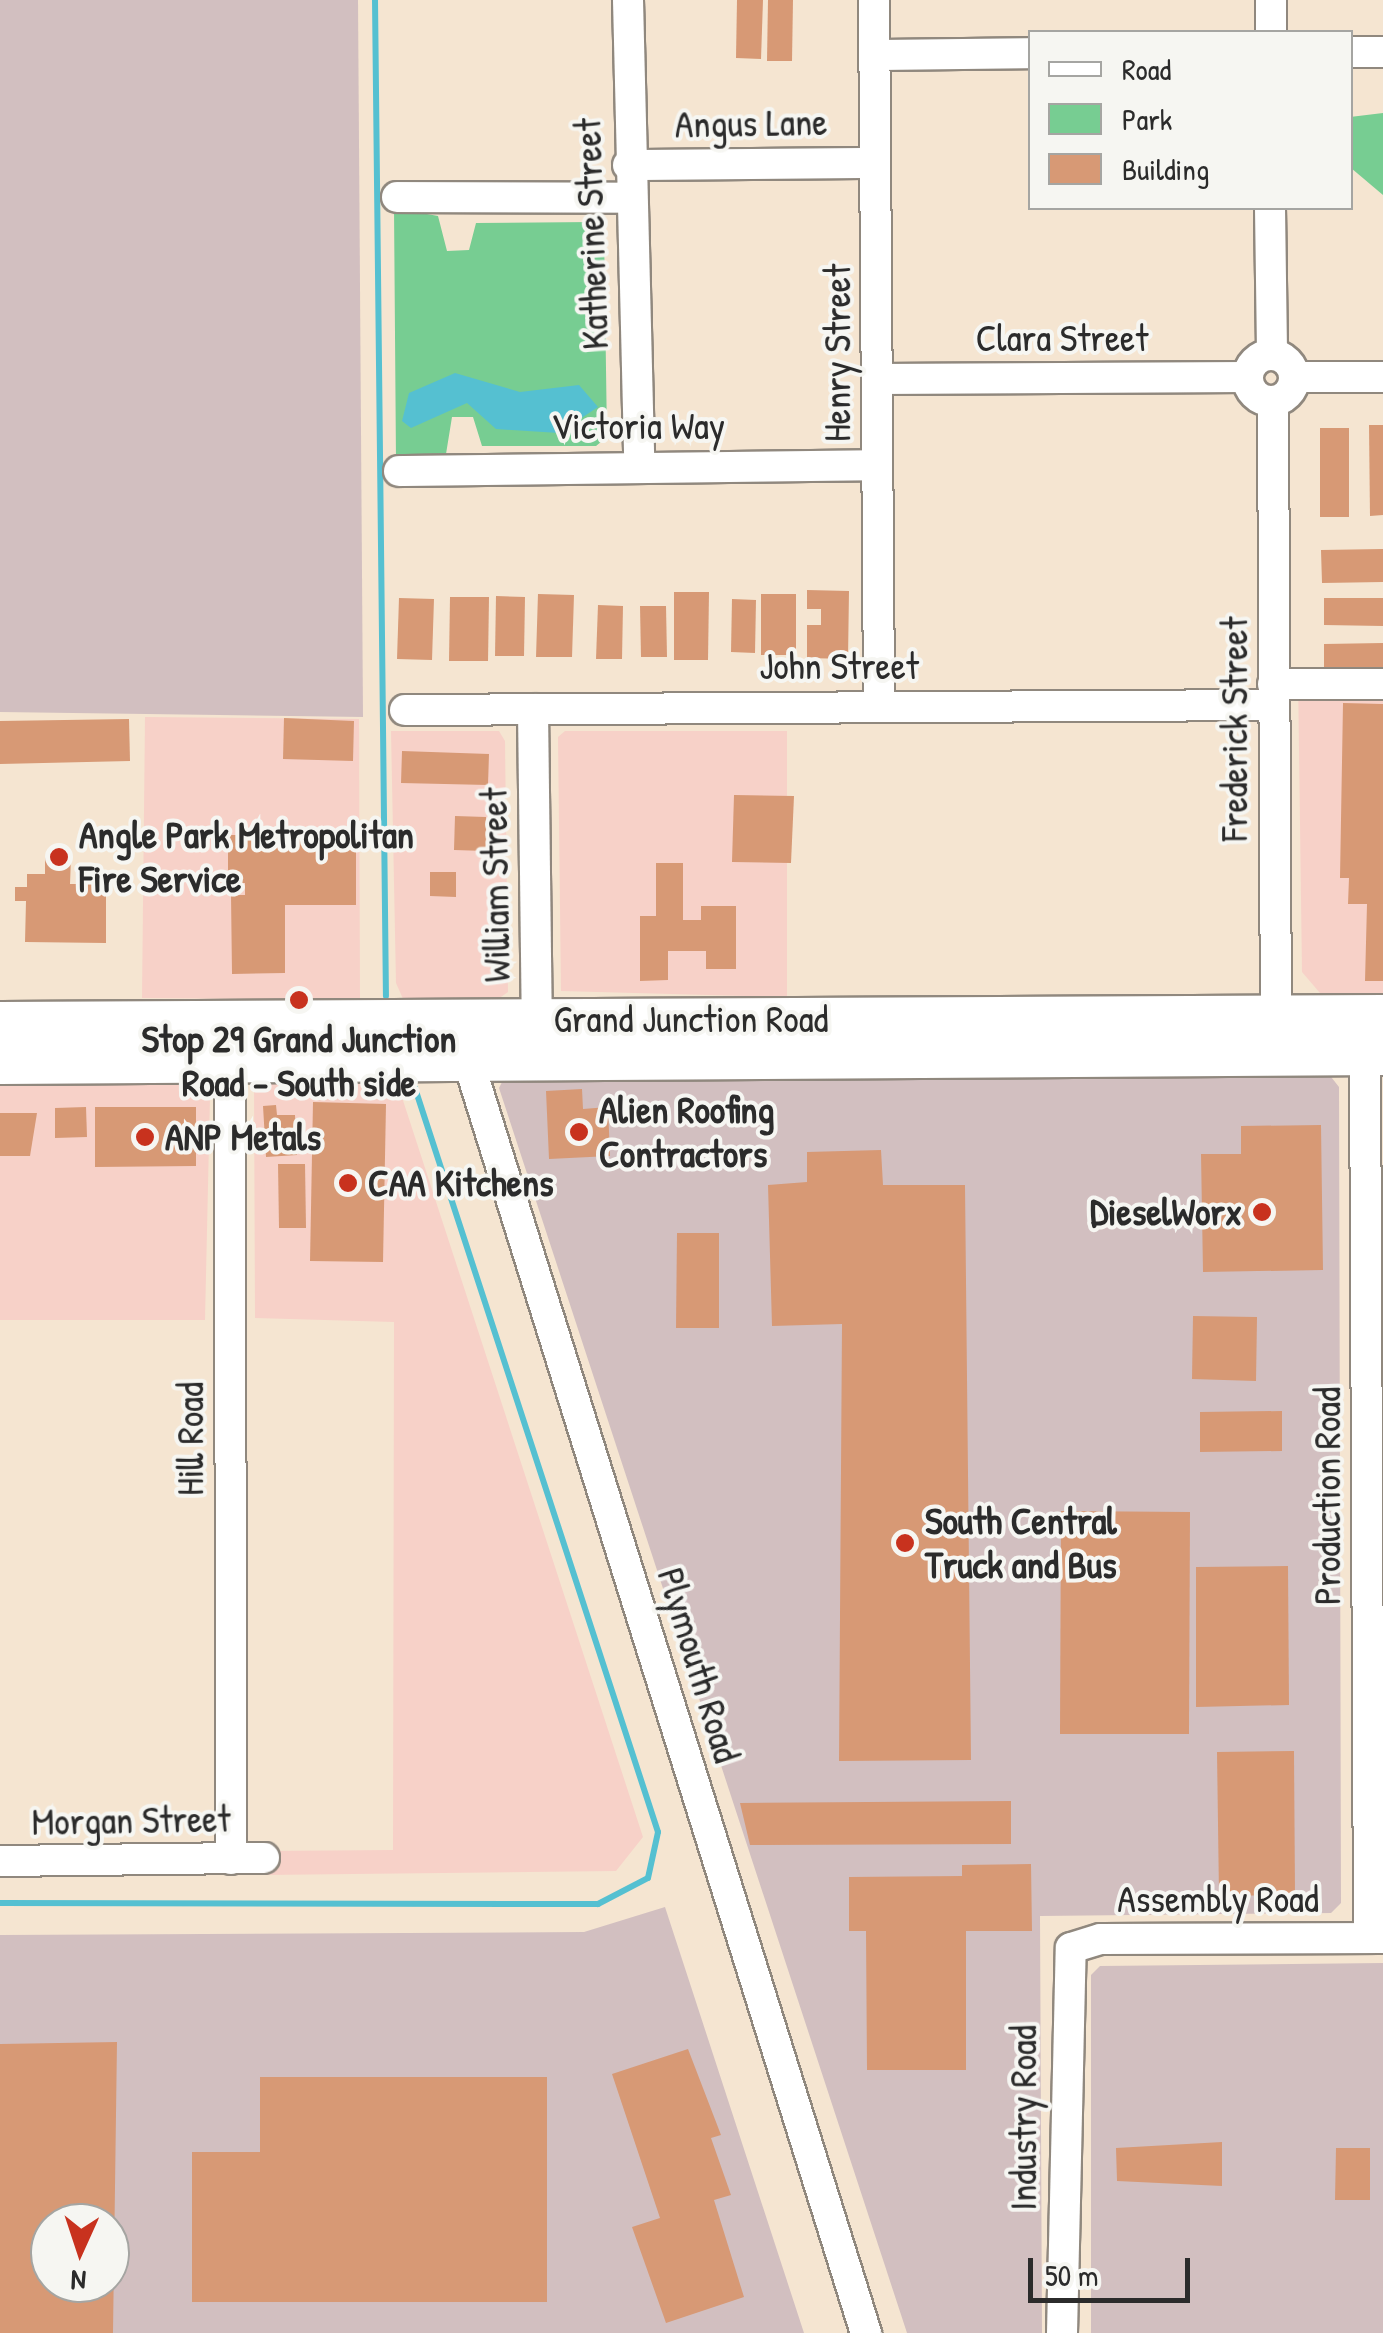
<!DOCTYPE html>
<style>
body{margin:0}
#map{position:relative;width:1383px;height:2333px;overflow:hidden;background:#f5e5d1;font-family:"Patrick Hand",sans-serif}
div>[style]{position:absolute}
.built>*{inset:0;background:#f7d1c8}
.industrial>*{inset:0;background:#d2bfc0}
.green>*{inset:0;background:#77cd92}
.water>*{inset:0;background:#55c0d1}
.stream>*{height:6px;margin:-3px;padding:0 3px;transform-origin:3px;border-radius:3px;background:#55c0d1}
.building>*{inset:0;background:#d79975}
.roads{filter:drop-shadow(2px 0 #90887e) drop-shadow(-2px 0 #90887e) drop-shadow(0 2px #90887e) drop-shadow(0 -2px #90887e)}
.minor>*{height:30px;margin:-15px;padding:0 15px;transform-origin:15px;border-radius:15px;background:#fff}
.minor>.ring{margin:-15px;padding:0;box-sizing:content-box;background:none;border:30px solid #fff;border-radius:50%}
.highway>*{height:42px;margin:-21px;padding:0 21px;transform-origin:21px;border-radius:21px;background:#fff}
.dots>*{width:28px;height:28px;translate:-50% -50%;box-sizing:border-box;border:5px solid #f6f6f2;border-radius:50%}
span{translate:-50% -50%;white-space:nowrap;text-align:center;line-height:1.15;-webkit-text-stroke:8px #f6f6f2;paint-order:stroke}
.street-label{font-size:38px;color:#2b2b2b}
.poi-label{font-size:38px;color:#2b2b2b;font-weight:700}
.left{translate:0 -50%;text-align:left}
.right{translate:-100% -50%;text-align:right}
.legend{position:absolute;left:1028px;top:30px;width:325px;height:180px;box-sizing:border-box;background:#f6f6f2;border:2px solid #a5a5a2;margin:0;padding:12px 18px;list-style:none;font-size:30px;color:#2b2b2b}
.legend li{display:flex;align-items:center;gap:20px;height:50px}
.legend b{width:50px;border:2px solid #a5a5a2}
.north{position:absolute;left:30px;top:2203px;width:100px;height:100px;box-sizing:border-box;background:#f6f6f2;border:2px solid #a5a5a2;border-radius:50%;rotate:183deg;font-size:28px;font-weight:700;line-height:40px;text-align:center;color:#2b2b2b}
.north::after{content:'';display:block;margin:auto;width:35px;height:45px;background:#c8321e;clip-path:polygon(50% 0,100% 100%,50% 72%,0 100%)}
.scale{position:absolute;left:1028px;top:2258px;width:162px;height:45px;box-sizing:border-box;border:5px solid #2b2b2b;border-top:0;padding-left:12px;font-size:30px;line-height:35px;white-space:nowrap;color:#2b2b2b;-webkit-text-stroke:8px #f6f6f2;paint-order:stroke}
</style>
<div id="map">
<div class="built">
<i style="clip-path:polygon(1298px 674px,1383px 676px,1383px 994px,1320px 993px,1302px 972px)"></i>
<i style="clip-path:polygon(145px 717px,359px 719px,360px 1000px,142px 998px)"></i>
<i style="clip-path:polygon(391px 731px,499px 731px,505px 741px,508px 992px,495px 1001px,404px 1001px,396px 983px)"></i>
<i style="clip-path:polygon(565px 731px,787px 731px,787px 997px,561px 991px,558px 737px)"></i>
<i style="clip-path:polygon(188px 1081px,210px 1097px,205px 1320px,0 1320px,0 1082px)"></i>
<i style="clip-path:polygon(397px 1082px,643px 1837px,616px 1871px,264px 1875px,264px 1851px,393px 1850px,394px 1322px,255px 1318px,254px 1083px)"></i>
</div>
<div class="industrial">
<i style="clip-path:polygon(0 0,358px 0,363px 717px,0 712px)"></i>
<i style="clip-path:polygon(1328px 1073px,1339px 1087px,1341px 1903px,1331px 1913px,1040px 1916px,1042px 2333px,907px 2333px,499px 1088px,503px 1080px)"></i>
<i style="clip-path:polygon(evenodd,665px 1907px,804px 2333px,0 2333px,0 1935px,584px 1932px,665px 1907px,50px 2223px,110px 2223px,110px 2283px,50px 2283px,50px 2223px)"></i>
<i style="clip-path:polygon(1383px 1963px,1383px 2333px,1091px 2333px,1091px 1975px,1100px 1966px)"></i>
</div>
<div class="green">
<i style="clip-path:polygon(1383px 113px,1383px 195px,1351px 168px,1350px 117px)"></i>
<i style="clip-path:polygon(394px 208px,438px 216px,447px 251px,469px 250px,476px 223px,594px 222px,604px 230px,607px 437px,596px 446px,482px 446px,473px 417px,452px 417px,446px 454px,396px 461px)"></i>
</div>
<div class="water">
<i style="clip-path:polygon(455px 373px,520px 392px,579px 385px,598px 407px,559px 433px,496px 429px,467px 403px,411px 428px,402px 421px,409px 393px)"></i>
</div>
<div class="stream">
<i style="left:375px;top:0;width:996px;rotate:89.37deg"></i>
<i style="left:0;top:1903px;width:598px;rotate:0.1deg"></i>
<i style="left:598px;top:1904px;width:56px;rotate:-27.5deg"></i>
<i style="left:648px;top:1878px;width:47px;rotate:-77.7deg"></i>
<i style="left:658px;top:1832px;width:783px;rotate:-108.09deg"></i>
</div>
<div class="building">
<i style="clip-path:polygon(737px 0,763px 0,761px 59px,736px 58px)"></i>
<i style="clip-path:polygon(768px 0,793px 0,792px 61px,767px 61px)"></i>
<i style="clip-path:polygon(1369px 425px,1383px 425px,1383px 515px,1370px 516px)"></i>
<i style="clip-path:polygon(1320px 428px,1349px 428px,1349px 517px,1320px 517px)"></i>
<i style="clip-path:polygon(1383px 549px,1383px 582px,1322px 583px,1321px 550px)"></i>
<i style="clip-path:polygon(807px 590px,849px 591px,848px 659px,807px 658px,807px 625px,821px 625px,821px 609px,807px 609px)"></i>
<i style="clip-path:polygon(674px 592px,709px 592px,708px 660px,674px 660px)"></i>
<i style="clip-path:polygon(538px 594px,574px 595px,572px 657px,536px 657px)"></i>
<i style="clip-path:polygon(761px 594px,796px 594px,796px 655px,761px 655px)"></i>
<i style="clip-path:polygon(496px 596px,525px 597px,524px 656px,495px 656px)"></i>
<i style="clip-path:polygon(450px 597px,489px 597px,488px 661px,449px 661px)"></i>
<i style="clip-path:polygon(399px 598px,434px 599px,432px 660px,397px 659px)"></i>
<i style="clip-path:polygon(1324px 598px,1383px 598px,1383px 626px,1324px 625px)"></i>
<i style="clip-path:polygon(732px 599px,756px 600px,755px 653px,731px 652px)"></i>
<i style="clip-path:polygon(598px 605px,623px 606px,622px 659px,596px 659px)"></i>
<i style="clip-path:polygon(640px 606px,666px 606px,667px 657px,641px 657px)"></i>
<i style="clip-path:polygon(1383px 643px,1383px 670px,1324px 670px,1324px 644px)"></i>
<i style="clip-path:polygon(1343px 703px,1383px 704px,1383px 981px,1365px 981px,1367px 904px,1348px 904px,1349px 878px,1340px 878px)"></i>
<i style="clip-path:polygon(284px 718px,354px 721px,353px 761px,283px 759px)"></i>
<i style="clip-path:polygon(129px 719px,130px 761px,0 764px,0 721px)"></i>
<i style="clip-path:polygon(402px 751px,489px 754px,488px 785px,401px 783px)"></i>
<i style="clip-path:polygon(734px 795px,794px 796px,791px 863px,732px 862px)"></i>
<i style="clip-path:polygon(455px 816px,486px 817px,486px 851px,454px 850px)"></i>
<i style="clip-path:polygon(228px 835px,356px 835px,356px 905px,285px 905px,285px 973px,232px 974px,231px 895px,245px 895px,245px 883px,228px 884px)"></i>
<i style="clip-path:polygon(45px 857px,71px 857px,70px 884px,106px 884px,106px 943px,25px 942px,26px 901px,15px 901px,15px 887px,27px 887px,27px 874px,45px 874px)"></i>
<i style="clip-path:polygon(656px 863px,683px 863px,683px 920px,701px 920px,701px 906px,736px 906px,736px 969px,706px 969px,706px 951px,668px 951px,668px 980px,640px 981px,640px 916px,656px 916px)"></i>
<i style="clip-path:polygon(430px 872px,456px 872px,456px 897px,430px 896px)"></i>
<i style="clip-path:polygon(582px 1089px,583px 1109px,608px 1107px,610px 1156px,549px 1159px,546px 1091px)"></i>
<i style="clip-path:polygon(313px 1102px,386px 1104px,383px 1262px,310px 1261px)"></i>
<i style="clip-path:polygon(276px 1105px,277px 1115px,295px 1115px,297px 1155px,266px 1157px,263px 1106px)"></i>
<i style="clip-path:polygon(86px 1107px,87px 1137px,55px 1138px,55px 1108px)"></i>
<i style="clip-path:polygon(95px 1107px,196px 1107px,196px 1166px,95px 1167px)"></i>
<i style="clip-path:polygon(0 1113px,37px 1113px,30px 1156px,0 1156px)"></i>
<i style="clip-path:polygon(1321px 1125px,1323px 1270px,1203px 1272px,1201px 1154px,1241px 1154px,1241px 1126px)"></i>
<i style="clip-path:polygon(881px 1150px,883px 1185px,965px 1185px,971px 1760px,839px 1761px,842px 1324px,772px 1326px,768px 1185px,807px 1182px,807px 1152px)"></i>
<i style="clip-path:polygon(278px 1164px,305px 1164px,306px 1228px,279px 1228px)"></i>
<i style="clip-path:polygon(677px 1233px,719px 1233px,719px 1328px,676px 1328px)"></i>
<i style="clip-path:polygon(1193px 1316px,1257px 1317px,1256px 1381px,1192px 1379px)"></i>
<i style="clip-path:polygon(1282px 1411px,1282px 1451px,1200px 1452px,1200px 1412px)"></i>
<i style="clip-path:polygon(1061px 1511px,1190px 1512px,1189px 1734px,1060px 1734px)"></i>
<i style="clip-path:polygon(1288px 1566px,1289px 1705px,1196px 1707px,1196px 1567px)"></i>
<i style="clip-path:polygon(1294px 1751px,1295px 1895px,1219px 1896px,1217px 1752px)"></i>
<i style="clip-path:polygon(1011px 1801px,1011px 1844px,750px 1845px,740px 1803px)"></i>
<i style="clip-path:polygon(1031px 1864px,1032px 1931px,966px 1931px,966px 2070px,867px 2070px,866px 1931px,849px 1931px,849px 1877px,962px 1876px,962px 1865px)"></i>
<i style="clip-path:polygon(evenodd,117px 2042px,113px 2333px,0 2333px,0 2044px,117px 2042px,50px 2223px,110px 2223px,110px 2283px,50px 2283px,50px 2223px)"></i>
<i style="clip-path:polygon(688px 2049px,721px 2135px,711px 2138px,731px 2195px,714px 2200px,744px 2297px,666px 2323px,632px 2227px,660px 2218px,612px 2074px)"></i>
<i style="clip-path:polygon(260px 2077px,547px 2077px,547px 2302px,192px 2302px,192px 2152px,260px 2152px)"></i>
<i style="clip-path:polygon(1222px 2142px,1222px 2186px,1117px 2181px,1116px 2148px)"></i>
<i style="clip-path:polygon(1336px 2148px,1370px 2148px,1370px 2200px,1335px 2200px)"></i>
</div>
<div class="roads">
<div class="minor">
<i style="left:628px;top:0;width:466px;rotate:88.6deg"></i>
<i style="left:874px;top:0;width:706px;rotate:89.59deg"></i>
<i style="left:1271px;top:0;width:31px;rotate:90deg"></i>
<i style="left:1350px;top:52px;width:33px"></i>
<i style="left:875px;top:55px;width:155px;rotate:-0.7deg"></i>
<i style="left:628px;top:165px;width:247px;rotate:-0.5deg"></i>
<i style="left:397px;top:197px;width:232px;rotate:0.2deg"></i>
<i style="left:1270px;top:208px;width:146px;rotate:89.2deg"></i>
<i class="ring" style="left:1248px;top:355px;width:16px;height:16px"></i>
<i style="left:1295px;top:377px;width:88px"></i>
<i style="left:878px;top:379px;width:369px;rotate:-0.3deg"></i>
<i style="left:1273px;top:401px;width:632px;rotate:89.73deg"></i>
<i style="left:399px;top:471px;width:478px;rotate:-0.7deg"></i>
<i style="left:1273px;top:684px;width:110px"></i>
<i style="left:533px;top:709px;width:327px;rotate:89.3deg"></i>
<i style="left:405px;top:710px;width:869px;rotate:-0.33deg"></i>
<i style="left:230px;top:1042px;width:817px;rotate:89.93deg"></i>
<i style="left:463px;top:1044px;width:1351px;rotate:72.64deg"></i>
<i style="left:1365px;top:1054px;width:884px;rotate:89.74deg"></i>
<i style="left:0;top:1861px;width:264px;rotate:-0.7deg"></i>
<i style="left:1062px;top:2333px;width:385px;rotate:-88.7deg"></i>
<i style="left:1071px;top:1948px;width:31px;rotate:-17deg"></i>
<i style="left:1101px;top:1939px;width:282px;rotate:-0.2deg"></i>
</div>
<div class="highway">
<i style="left:0;top:1023px;width:1383px;rotate:-0.29deg"></i>
<i style="left:0;top:1063px;width:1383px;rotate:-0.37deg"></i>
</div>
</div>
<div class="dots">
<i style="left:59px;top:857px;background:#c8321e"></i>
<i style="left:299px;top:1000px;background:#c8321e"></i>
<i style="left:579px;top:1132px;background:#c8321e"></i>
<i style="left:145px;top:1137px;background:#c8321e"></i>
<i style="left:348px;top:1183px;background:#c8321e"></i>
<i style="left:1262px;top:1212px;background:#c8321e"></i>
<i style="left:905px;top:1543px;background:#c8321e"></i>
</div>
<div class="street-label">
<span style="left:751px;top:123px;rotate:-1deg">Angus Lane</span>
<span style="left:591px;top:234px;rotate:-92deg">Katherine Street</span>
<span style="left:1062px;top:338px">Clara Street</span>
<span style="left:837px;top:353px;rotate:-90deg">Henry Street</span>
<span style="left:638px;top:426px">Victoria Way</span>
<span style="left:839px;top:666px">John Street</span>
<span style="left:1234px;top:729px;rotate:-90deg">Frederick Street</span>
<span style="left:495px;top:885px;rotate:-91deg">William Street</span>
<span style="left:691px;top:1019px">Grand Junction Road</span>
<span style="left:190px;top:1439px;rotate:-90deg">Hill Road</span>
<span style="left:1327px;top:1496px;rotate:-90deg">Production Road</span>
<span style="left:699px;top:1665px;rotate:73deg">Plymouth Road</span>
<span style="left:131px;top:1820px;rotate:-1deg">Morgan Street</span>
<span style="left:1218px;top:1899px">Assembly Road</span>
<span style="left:1023px;top:2118px;rotate:-90deg">Industry Road</span>
</div>
<div class="poi-label">
<span class="left" style="left:79px;top:857px">Angle Park Metropolitan<br>Fire Service</span>
<span style="left:299px;top:1061px">Stop 29 Grand Junction<br>Road - South side</span>
<span class="left" style="left:599px;top:1132px">Alien Roofing<br>Contractors</span>
<span class="left" style="left:165px;top:1137px">ANP Metals</span>
<span class="left" style="left:368px;top:1183px">CAA Kitchens</span>
<span class="right" style="left:1242px;top:1212px">DieselWorx</span>
<span class="left" style="left:925px;top:1543px">South Central<br>Truck and Bus</span>
</div>
<ul class="legend">
<li><b style="height:12px;background:#fff"></b>Road</li>
<li><b style="height:28px;background:#77cd92"></b>Park</li>
<li><b style="height:28px;background:#d79975"></b>Building</li>
</ul>
<div class="north">N</div>
<div class="scale">50 m</div>
</div>
